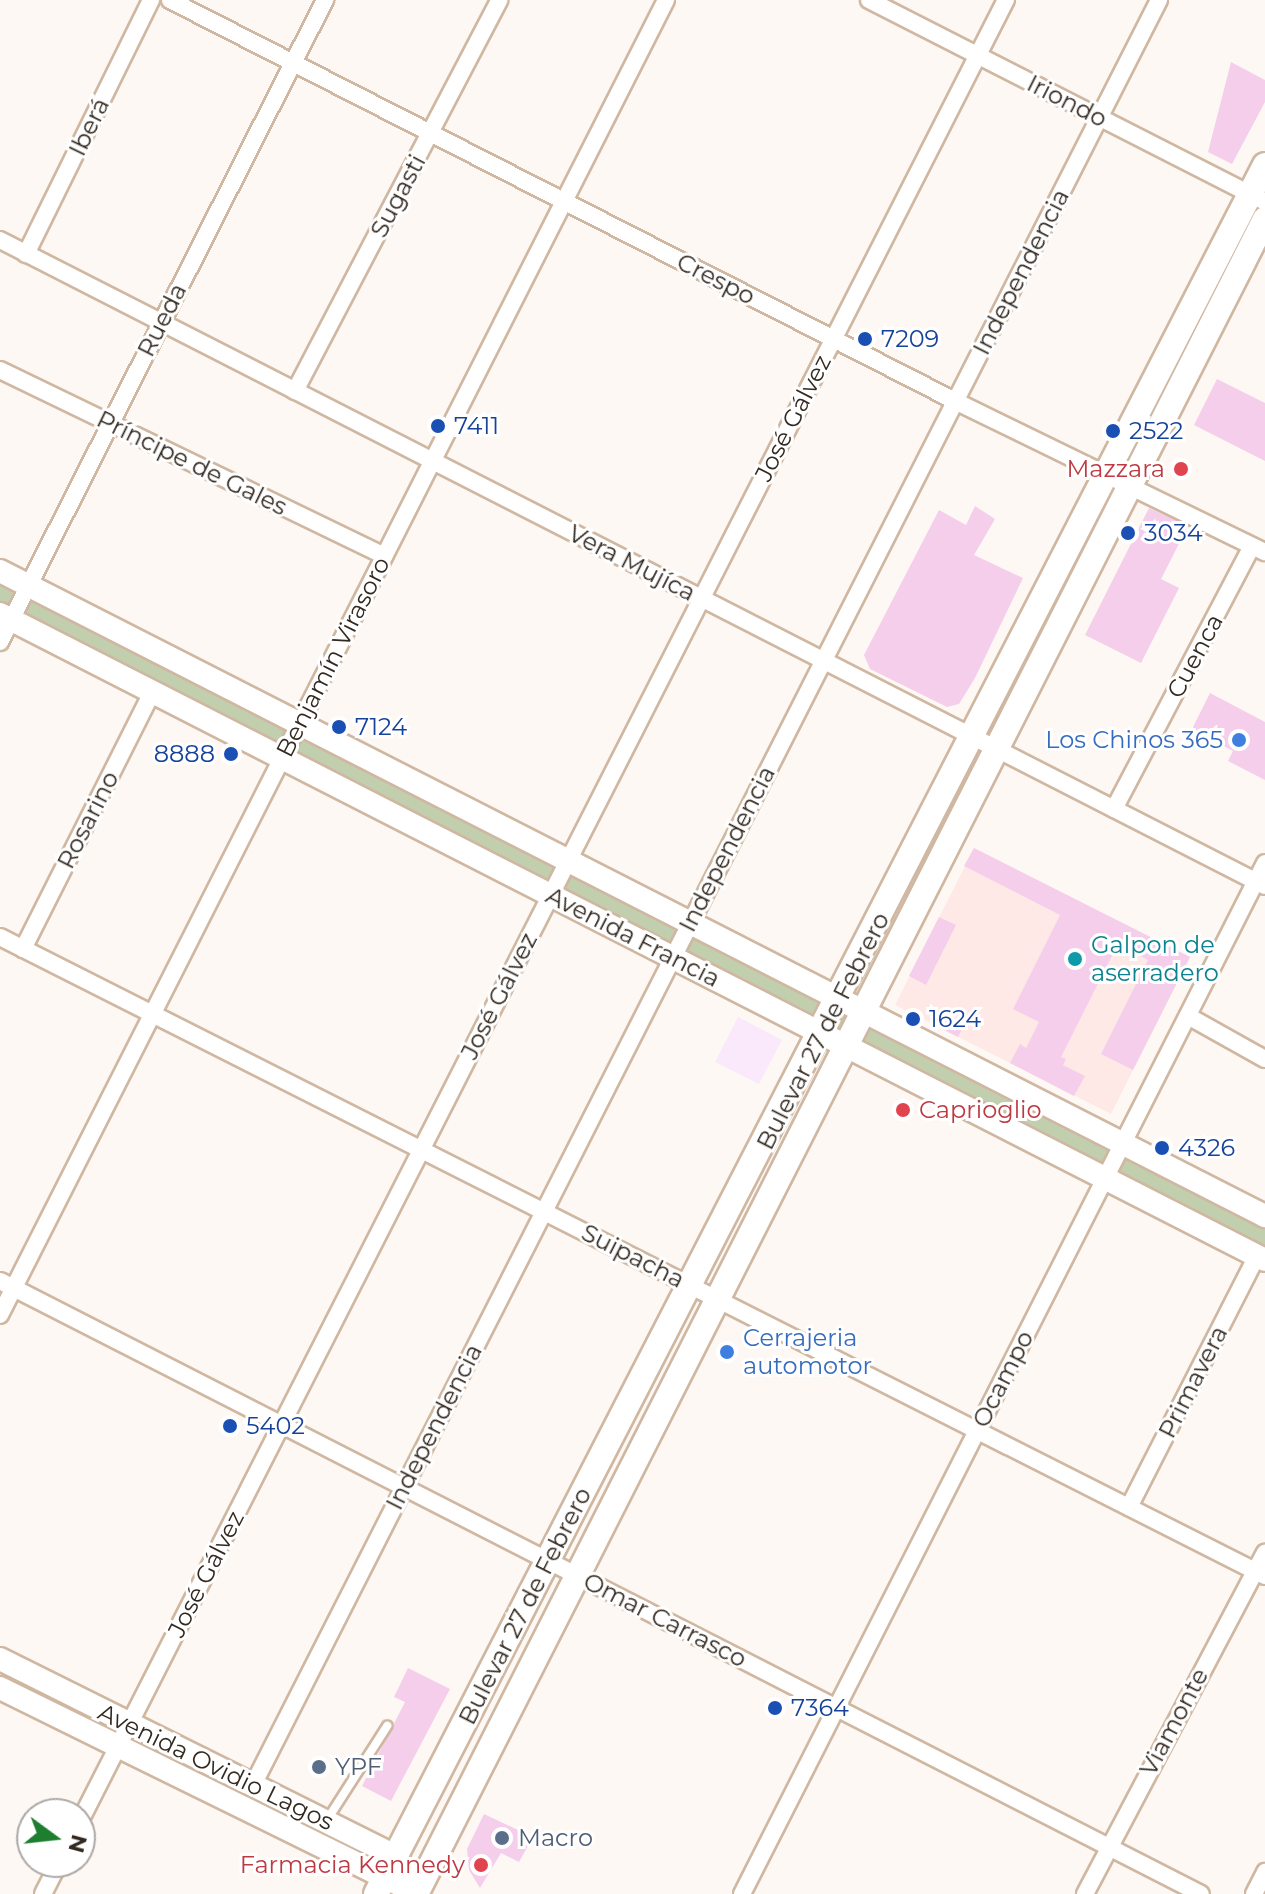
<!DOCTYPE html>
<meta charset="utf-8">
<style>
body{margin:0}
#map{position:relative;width:1265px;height:1894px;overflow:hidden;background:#fdf8f3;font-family:Montserrat,sans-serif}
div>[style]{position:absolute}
.commercial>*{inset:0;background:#f9e9fb}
.industrial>*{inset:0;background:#ffe9e7}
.green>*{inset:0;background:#c2cfaf}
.building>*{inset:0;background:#f4ceeb}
.roads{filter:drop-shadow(2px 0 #cfb7a1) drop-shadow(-2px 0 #cfb7a1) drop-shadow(0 2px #cfb7a1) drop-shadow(0 -2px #cfb7a1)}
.service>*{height:8px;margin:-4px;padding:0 4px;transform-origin:4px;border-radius:4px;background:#fff}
.minor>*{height:16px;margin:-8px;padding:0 8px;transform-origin:8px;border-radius:8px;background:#fff}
.secondary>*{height:22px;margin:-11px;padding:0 11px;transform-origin:11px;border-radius:11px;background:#fff}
.primary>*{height:24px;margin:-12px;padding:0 12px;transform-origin:12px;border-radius:12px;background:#fff}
.dots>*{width:22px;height:22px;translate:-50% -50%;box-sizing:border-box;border:4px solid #fff;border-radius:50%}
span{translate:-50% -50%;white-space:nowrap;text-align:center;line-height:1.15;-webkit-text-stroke:6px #fff;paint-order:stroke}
.street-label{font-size:24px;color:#322920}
.transit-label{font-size:24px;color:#164399}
.left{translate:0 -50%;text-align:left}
.right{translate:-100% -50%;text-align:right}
.health-label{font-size:24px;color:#be3a42}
.shop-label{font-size:24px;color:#366cbe}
.culture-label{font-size:24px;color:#0d838f}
.service-label{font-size:24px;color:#4e5e75}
.north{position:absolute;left:16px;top:1798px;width:80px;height:80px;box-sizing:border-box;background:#fff;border:2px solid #ada9a6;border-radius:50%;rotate:105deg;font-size:22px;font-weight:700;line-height:32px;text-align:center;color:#322920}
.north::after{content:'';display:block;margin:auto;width:28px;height:36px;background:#1e7e30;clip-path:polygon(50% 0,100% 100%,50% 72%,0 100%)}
</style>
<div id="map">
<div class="commercial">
<i style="clip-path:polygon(738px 1017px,782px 1040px,759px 1084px,715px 1062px)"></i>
</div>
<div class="industrial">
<i style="clip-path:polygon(974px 848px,1190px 957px,1111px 1114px,895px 1005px)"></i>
</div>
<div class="green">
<i style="clip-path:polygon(0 571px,1265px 1216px,1265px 1260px,0 614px)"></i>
</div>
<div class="building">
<i style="clip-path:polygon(1231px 62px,1265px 80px,1265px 102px,1232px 164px,1208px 152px)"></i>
<i style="clip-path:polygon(1217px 379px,1265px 403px,1265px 461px,1194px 425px)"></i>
<i style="clip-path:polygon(975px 506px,995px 519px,974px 555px,1023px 578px,975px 678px,959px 704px,947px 707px,870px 669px,864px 655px,939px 510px,966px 525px)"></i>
<i style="clip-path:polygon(1149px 508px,1188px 526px,1161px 579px,1179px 588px,1141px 663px,1085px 635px)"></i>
<i style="clip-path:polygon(1210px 693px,1265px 722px,1265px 780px,1228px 761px,1233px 751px,1192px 729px)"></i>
<i style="clip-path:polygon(974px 848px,1190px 957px,1133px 1070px,1101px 1054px,1148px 960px,1118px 944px,1061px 1057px,1066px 1059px,1063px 1065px,1085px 1076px,1074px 1096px,1010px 1063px,1020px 1044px,1026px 1048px,1039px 1022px,1013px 1009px,1060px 915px,964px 866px)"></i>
<i style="clip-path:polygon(939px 917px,956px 925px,926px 985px,909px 976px)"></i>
<i style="clip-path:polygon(952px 1019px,964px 1025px,958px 1037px,946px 1031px)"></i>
<i style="clip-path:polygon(408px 1668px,450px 1689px,391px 1801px,362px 1786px,405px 1702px,394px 1697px)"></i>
<i style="clip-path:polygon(484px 1814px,533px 1837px,519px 1862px,501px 1853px,480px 1888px,469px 1870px,467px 1849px)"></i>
</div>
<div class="roads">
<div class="service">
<i style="left:327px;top:1820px;width:112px;rotate:-57.4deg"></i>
</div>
<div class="minor">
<i style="left:170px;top:0;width:881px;rotate:27.06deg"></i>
<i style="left:955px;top:401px;width:345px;rotate:26deg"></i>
<i style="left:869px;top:0;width:445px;rotate:27deg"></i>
<i style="left:0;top:240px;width:1420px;rotate:27.05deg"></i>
<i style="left:26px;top:254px;width:283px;rotate:-63.8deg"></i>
<i style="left:0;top:370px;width:427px;rotate:25.8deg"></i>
<i style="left:295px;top:391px;width:441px;rotate:-62.4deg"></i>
<i style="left:0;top:642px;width:720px;rotate:-63.15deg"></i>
<i style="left:1114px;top:809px;width:297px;rotate:-62.3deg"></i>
<i style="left:0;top:937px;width:1417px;rotate:26.8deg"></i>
<i style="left:23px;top:949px;width:288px;rotate:-63.3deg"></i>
<i style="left:1188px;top:1016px;width:88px;rotate:29.2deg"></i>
<i style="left:0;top:1281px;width:1348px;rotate:27.04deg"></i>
<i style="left:0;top:1315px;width:1474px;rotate:-63.14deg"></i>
<i style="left:1129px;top:1507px;width:282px;rotate:-63deg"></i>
<i style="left:253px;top:1785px;width:2002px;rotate:-63.09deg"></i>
<i style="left:80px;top:1821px;width:2043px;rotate:-63.05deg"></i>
<i style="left:43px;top:1894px;width:36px;rotate:-63deg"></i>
<i style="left:742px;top:1894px;width:1156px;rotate:-63.1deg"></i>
<i style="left:1085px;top:1894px;width:386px;rotate:-62.2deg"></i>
<i style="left:1254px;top:1894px;width:25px;rotate:-63deg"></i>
</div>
<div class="secondary">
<i style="left:0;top:571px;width:1420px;rotate:27.02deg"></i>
<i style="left:0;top:614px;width:1420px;rotate:27.05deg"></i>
<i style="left:0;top:1659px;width:441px;rotate:26.5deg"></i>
<i style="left:395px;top:1856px;width:41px;rotate:55.9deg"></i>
<i style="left:0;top:1688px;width:447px;rotate:26.2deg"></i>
</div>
<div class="primary">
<i style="left:376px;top:1894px;width:1944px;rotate:-62.79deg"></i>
<i style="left:416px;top:1894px;width:1878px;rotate:-63.12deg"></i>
</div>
</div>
<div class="dots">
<i style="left:865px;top:339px;background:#1a4fb4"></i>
<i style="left:438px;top:426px;background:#1a4fb4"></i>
<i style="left:1113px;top:431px;background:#1a4fb4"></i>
<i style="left:1181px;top:469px;background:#e0444e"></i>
<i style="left:1128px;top:533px;background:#1a4fb4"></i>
<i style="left:339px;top:727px;background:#1a4fb4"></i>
<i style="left:1239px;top:740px;background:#3f7fe0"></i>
<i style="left:231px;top:754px;background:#1a4fb4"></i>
<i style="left:1075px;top:959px;background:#0f9aa8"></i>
<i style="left:913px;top:1019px;background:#1a4fb4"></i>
<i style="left:903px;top:1110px;background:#e0444e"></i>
<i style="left:1162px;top:1148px;background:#1a4fb4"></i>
<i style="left:727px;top:1352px;background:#3f7fe0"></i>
<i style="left:230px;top:1426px;background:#1a4fb4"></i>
<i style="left:775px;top:1708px;background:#1a4fb4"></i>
<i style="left:319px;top:1767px;background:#5c6f8a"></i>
<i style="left:502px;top:1838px;background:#5c6f8a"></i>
<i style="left:481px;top:1865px;background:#e0444e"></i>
</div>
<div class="street-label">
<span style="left:1067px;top:101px;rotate:27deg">Iriondo</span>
<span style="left:89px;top:127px;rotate:-64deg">Iberá</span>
<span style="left:398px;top:196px;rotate:-62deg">Sugasti</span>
<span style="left:1021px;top:272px;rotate:-63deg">Independencia</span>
<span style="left:716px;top:279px;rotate:27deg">Crespo</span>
<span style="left:162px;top:320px;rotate:-63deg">Rueda</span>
<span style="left:793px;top:418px;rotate:-63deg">José Gálvez</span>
<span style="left:192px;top:463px;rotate:26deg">Príncipe de Gales</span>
<span style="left:632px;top:563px;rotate:27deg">Vera Mujíca</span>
<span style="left:1195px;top:656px;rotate:-62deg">Cuenca</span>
<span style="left:333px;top:657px;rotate:-63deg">Benjamín Virasoro</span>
<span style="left:88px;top:820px;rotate:-63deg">Rosarino</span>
<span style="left:727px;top:849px;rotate:-63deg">Independencia</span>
<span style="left:633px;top:937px;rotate:27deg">Avenida Francia</span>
<span style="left:499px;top:996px;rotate:-63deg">José Gálvez</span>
<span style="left:823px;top:1031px;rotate:-63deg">Bulevar 27 de Febrero</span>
<span style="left:633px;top:1256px;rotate:27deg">Suipacha</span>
<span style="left:1003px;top:1379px;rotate:-63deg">Ocampo</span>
<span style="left:1193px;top:1382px;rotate:-63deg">Primavera</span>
<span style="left:434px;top:1427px;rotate:-63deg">Independencia</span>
<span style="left:206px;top:1574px;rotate:-63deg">José Gálvez</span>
<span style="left:525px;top:1606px;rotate:-63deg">Bulevar 27 de Febrero</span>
<span style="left:665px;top:1620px;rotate:27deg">Omar Carrasco</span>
<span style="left:1174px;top:1722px;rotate:-62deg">Viamonte</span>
<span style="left:216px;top:1767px;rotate:26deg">Avenida Ovidio Lagos</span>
</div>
<div class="transit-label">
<span class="left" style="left:881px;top:339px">7209</span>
<span class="left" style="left:454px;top:426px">7411</span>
<span class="left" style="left:1129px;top:431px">2522</span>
<span class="left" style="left:1144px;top:533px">3034</span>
<span class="left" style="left:355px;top:727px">7124</span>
<span class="right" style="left:215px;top:754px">8888</span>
<span class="left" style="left:929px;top:1019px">1624</span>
<span class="left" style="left:1178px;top:1148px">4326</span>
<span class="left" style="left:246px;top:1426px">5402</span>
<span class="left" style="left:791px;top:1708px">7364</span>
</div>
<div class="health-label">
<span class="right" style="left:1165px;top:469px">Mazzara</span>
<span class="left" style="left:919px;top:1110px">Caprioglio</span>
<span class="right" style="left:465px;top:1865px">Farmacia Kennedy</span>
</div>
<div class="shop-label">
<span class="right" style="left:1223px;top:740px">Los Chinos 365</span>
<span class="left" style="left:743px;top:1352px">Cerrajeria<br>automotor</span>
</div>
<div class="culture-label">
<span class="left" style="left:1091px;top:959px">Galpon de<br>aserradero</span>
</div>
<div class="service-label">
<span class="left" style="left:335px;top:1767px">YPF</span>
<span class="left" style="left:518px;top:1838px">Macro</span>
</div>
<div class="north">N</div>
</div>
